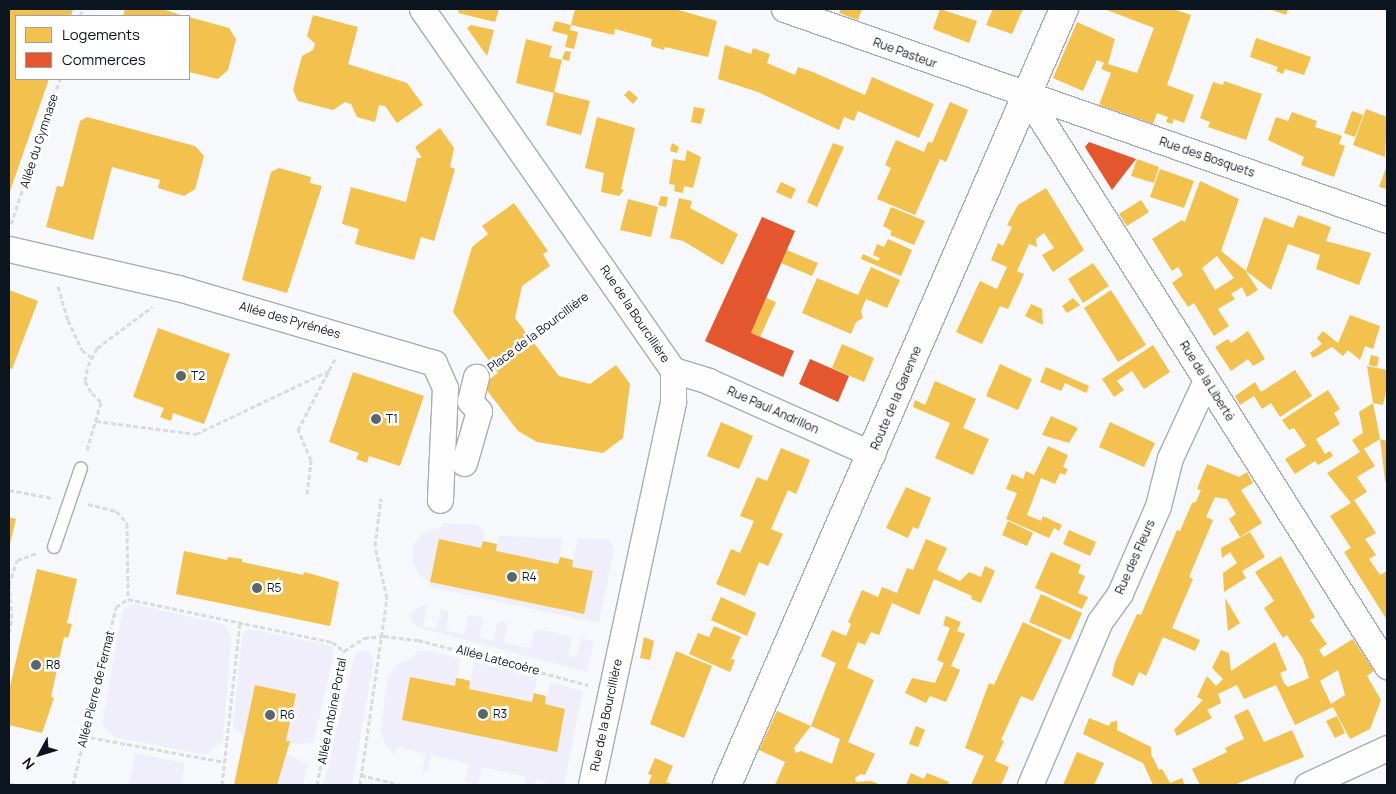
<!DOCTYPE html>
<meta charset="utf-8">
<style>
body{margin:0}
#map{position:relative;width:1396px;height:794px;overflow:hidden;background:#f6f8fb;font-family:Manrope,sans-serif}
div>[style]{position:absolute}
.green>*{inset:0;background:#efeefa}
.homes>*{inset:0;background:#f2c14e}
.shops>*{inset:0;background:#e4572e}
.path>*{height:3px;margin-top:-1.5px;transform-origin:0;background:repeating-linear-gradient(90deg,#dadbdc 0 5px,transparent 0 7.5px)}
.roads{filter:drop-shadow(1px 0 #a7adb3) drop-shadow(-1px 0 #a7adb3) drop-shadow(0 1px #a7adb3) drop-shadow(0 -1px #a7adb3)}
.lane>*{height:12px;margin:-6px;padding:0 6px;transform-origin:6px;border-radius:6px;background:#fefefe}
.street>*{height:25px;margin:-12.5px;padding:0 12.5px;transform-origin:12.5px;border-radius:12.5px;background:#fefefe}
.secondary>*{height:28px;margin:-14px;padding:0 14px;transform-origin:14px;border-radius:14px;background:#fefefe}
.dots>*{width:14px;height:14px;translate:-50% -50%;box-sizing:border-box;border:2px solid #fff;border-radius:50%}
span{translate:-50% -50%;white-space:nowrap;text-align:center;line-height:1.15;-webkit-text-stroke:5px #fff;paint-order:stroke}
.street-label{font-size:12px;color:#0b151f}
.poi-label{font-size:12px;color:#0b151f}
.left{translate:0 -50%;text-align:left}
.frame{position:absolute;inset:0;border:10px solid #0b151f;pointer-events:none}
.legend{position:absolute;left:15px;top:15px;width:175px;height:65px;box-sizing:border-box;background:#fff;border:1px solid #9da1a5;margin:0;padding:6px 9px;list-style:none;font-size:15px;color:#0b151f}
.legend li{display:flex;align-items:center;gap:10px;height:25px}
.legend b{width:25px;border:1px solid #9da1a5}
.north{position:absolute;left:15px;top:729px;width:50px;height:50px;-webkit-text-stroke:4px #fff;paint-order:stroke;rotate:231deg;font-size:14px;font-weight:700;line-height:20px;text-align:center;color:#0b151f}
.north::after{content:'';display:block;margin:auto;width:18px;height:22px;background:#0b151f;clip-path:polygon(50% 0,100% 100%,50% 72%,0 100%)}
</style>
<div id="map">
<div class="green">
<i style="clip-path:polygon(443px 523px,477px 525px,485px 533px,481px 548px,439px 539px,430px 582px,584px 614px,593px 572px,572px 567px,578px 538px,609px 540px,614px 550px,599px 623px,429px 587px,430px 582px,419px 575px,412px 561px,414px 544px,423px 533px,442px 527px)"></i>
<i style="clip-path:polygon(499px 536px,563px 538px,558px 564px,496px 551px)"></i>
<i style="clip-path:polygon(135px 604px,225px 625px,231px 638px,223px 741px,205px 755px,114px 737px,102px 723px,122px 614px,124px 608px)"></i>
<i style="clip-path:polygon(421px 605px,427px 606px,423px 626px,436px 630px,441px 609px,449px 611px,446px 630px,464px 635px,468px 615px,484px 618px,479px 637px,493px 641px,498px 621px,508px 623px,504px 643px,522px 647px,531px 648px,535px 629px,572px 636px,568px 656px,577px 657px,581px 638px,594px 641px,587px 672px,420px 628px,412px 622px,410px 614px)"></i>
<i style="clip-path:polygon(249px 629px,332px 646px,334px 655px,313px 743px,289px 744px,286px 741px,296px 694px,256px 685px,245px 736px,233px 728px,242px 636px)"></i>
<i style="clip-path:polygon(360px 650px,369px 651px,374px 659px,352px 785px,323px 785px,355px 656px)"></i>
<i style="clip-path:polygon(416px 651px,434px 652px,460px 659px,455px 686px,410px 677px,402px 720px,557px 752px,565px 709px,545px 704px,550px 682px,583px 691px,564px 785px,545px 785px,545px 781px,536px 779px,535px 785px,525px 785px,526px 777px,482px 767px,478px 785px,465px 782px,469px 764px,431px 755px,427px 773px,422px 772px,426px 754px,398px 747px,394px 755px,384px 742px,381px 731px,387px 679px,397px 665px,414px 657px)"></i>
<i style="clip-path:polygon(474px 662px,537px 678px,532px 702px,469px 689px)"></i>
<i style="clip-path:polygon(135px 753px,185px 763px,181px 785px,129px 785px)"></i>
<i style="clip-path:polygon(287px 754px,308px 764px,303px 785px,277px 785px,283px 756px)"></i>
</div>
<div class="homes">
<i style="clip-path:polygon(9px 9px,73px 9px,71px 16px,16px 16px,16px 79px,49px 79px,9px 194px)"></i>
<i style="clip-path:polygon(125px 9px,162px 9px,184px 16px,123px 16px)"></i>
<i style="clip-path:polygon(459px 9px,499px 9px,495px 22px,458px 13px)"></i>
<i style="clip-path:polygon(575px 9px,675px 9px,717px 21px,708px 57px,665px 47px,664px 50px,651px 46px,652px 39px,615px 29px,614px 35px,571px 25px)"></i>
<i style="clip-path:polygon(841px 9px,862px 9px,858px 20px,839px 13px)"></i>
<i style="clip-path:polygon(940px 9px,977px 21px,969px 43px,933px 29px)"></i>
<i style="clip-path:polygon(993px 9px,1023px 9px,1012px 34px,986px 25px)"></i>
<i style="clip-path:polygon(1104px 9px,1173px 9px,1191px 15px,1167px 85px,1194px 95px,1184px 123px,1174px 119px,1172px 124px,1166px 122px,1168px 117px,1157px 113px,1153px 124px,1099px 105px,1111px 73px,1101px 69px,1104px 63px,1097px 60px,1083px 91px,1053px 78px,1077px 22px,1115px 39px,1108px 64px,1137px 73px,1154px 28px)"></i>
<i style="clip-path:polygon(1269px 9px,1288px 9px,1286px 15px)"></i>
<i style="clip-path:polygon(313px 15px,358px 27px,348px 64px,407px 83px,423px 105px,397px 123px,385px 106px,379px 105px,375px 122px,357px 117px,351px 104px,345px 102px,333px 110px,298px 101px,293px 90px,302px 56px,313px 50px,315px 44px,307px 36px)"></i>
<i style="clip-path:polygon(189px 17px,229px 28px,236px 39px,228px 70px,218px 79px,189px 72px)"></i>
<i style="clip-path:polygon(555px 21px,571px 25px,570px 30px,578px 32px,574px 49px,565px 47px,568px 35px,552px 31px)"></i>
<i style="clip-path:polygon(471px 25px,494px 30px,487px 56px,467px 28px)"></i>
<i style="clip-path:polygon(1256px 38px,1311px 57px,1304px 75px,1285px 69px,1283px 74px,1276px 71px,1278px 67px,1250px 57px)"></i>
<i style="clip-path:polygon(526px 39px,552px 46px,549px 57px,562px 60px,554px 92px,590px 101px,581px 135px,546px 125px,554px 93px,516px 83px)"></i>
<i style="clip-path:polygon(725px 45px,751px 54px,753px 48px,770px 54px,767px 63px,795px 75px,798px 67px,813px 72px,865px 95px,872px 77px,934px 104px,919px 138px,858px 111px,854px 121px,844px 117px,839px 130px,758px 92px,718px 79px)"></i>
<i style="clip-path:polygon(565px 51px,571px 52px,569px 61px,562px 59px)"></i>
<i style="clip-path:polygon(1224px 81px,1262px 94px,1246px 140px,1208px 127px,1210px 122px,1200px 118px,1213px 82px,1223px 85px)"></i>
<i style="clip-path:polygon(629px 90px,638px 98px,633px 104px,624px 95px)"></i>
<i style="clip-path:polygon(950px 102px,968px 110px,946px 162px,940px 159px,915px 215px,877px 199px,891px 168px,885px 165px,896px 140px,924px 152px,928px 142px,932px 143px)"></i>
<i style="clip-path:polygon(694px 107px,705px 109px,701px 124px,691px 122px)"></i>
<i style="clip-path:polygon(1366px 109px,1387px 117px,1385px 157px,1353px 145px)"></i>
<i style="clip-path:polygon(1352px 111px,1363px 115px,1355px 137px,1344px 133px)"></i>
<i style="clip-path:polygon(1292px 112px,1317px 121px,1315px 127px,1342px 136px,1339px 144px,1345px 146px,1334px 177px,1301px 165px,1304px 157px,1268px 140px,1276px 117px,1288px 121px)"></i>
<i style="clip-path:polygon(87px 117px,195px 146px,204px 156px,195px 189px,184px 196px,158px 188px,160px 180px,112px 167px,93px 240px,46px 227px,57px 186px,63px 187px,80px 121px)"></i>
<i style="clip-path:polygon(597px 117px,635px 128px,621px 189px,624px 190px,619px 196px,601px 192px,604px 173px,585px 168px)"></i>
<i style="clip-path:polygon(440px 128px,454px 148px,450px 167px,455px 169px,434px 241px,421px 237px,414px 260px,355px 244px,359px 229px,342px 224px,351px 187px,406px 202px,417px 158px,422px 158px,415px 147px)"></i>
<i style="clip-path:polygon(672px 143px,679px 147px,677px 153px,670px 151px)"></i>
<i style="clip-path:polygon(833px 143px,844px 147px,817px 207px,807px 202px)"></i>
<i style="clip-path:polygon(687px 150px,701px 157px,693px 188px,684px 186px,683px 193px,674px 191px,675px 185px,669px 184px,673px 159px,685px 161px)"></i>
<i style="clip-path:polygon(1137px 159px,1159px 167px,1154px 183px,1131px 176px)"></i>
<i style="clip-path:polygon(1387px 165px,1387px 189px,1379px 187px)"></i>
<i style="clip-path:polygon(279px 168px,311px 177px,310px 183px,322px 186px,287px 293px,242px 280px,271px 172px)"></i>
<i style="clip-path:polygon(1160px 169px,1194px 181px,1184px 208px,1150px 197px)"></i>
<i style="clip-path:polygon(evenodd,1200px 181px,1239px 199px,1221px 251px,1245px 270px,1258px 290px,1247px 297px,1242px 287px,1231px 294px,1235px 299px,1218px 309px,1229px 326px,1214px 336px,1194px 303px,1188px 307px,1172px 283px,1183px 275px,1178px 267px,1172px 271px,1152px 239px,1182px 220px,1185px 222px,1200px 181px,1217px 256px,1234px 278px,1215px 290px,1202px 268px,1217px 256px)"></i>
<i style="clip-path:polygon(781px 182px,796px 189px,791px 199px,776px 192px)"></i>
<i style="clip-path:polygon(1046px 188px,1084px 250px,1053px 272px,1042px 255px,1054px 248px,1044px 233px,1036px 239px,1037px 247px,1029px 244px,1017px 271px,1024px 274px,1008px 309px,1000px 306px,982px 344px,956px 332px,980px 281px,997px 289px,1007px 267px,991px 260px,998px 243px,1003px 246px,1012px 227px,1007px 225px,1018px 205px)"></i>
<i style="clip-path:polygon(661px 196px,668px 197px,666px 207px,658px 205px)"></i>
<i style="clip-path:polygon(679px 198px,692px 201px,690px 208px,738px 234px,723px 265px,683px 241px,670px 238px)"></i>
<i style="clip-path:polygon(628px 199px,658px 207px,651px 237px,620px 230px)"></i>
<i style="clip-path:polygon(1141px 200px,1149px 212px,1127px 226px,1119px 214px)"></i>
<i style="clip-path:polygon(514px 203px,548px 251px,543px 254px,550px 266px,522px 286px,515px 318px,559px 376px,590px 384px,616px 365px,630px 384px,623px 438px,603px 453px,537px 442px,518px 431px,486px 389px,487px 381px,498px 373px,453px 312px,472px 247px,488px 234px,482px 226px)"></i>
<i style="clip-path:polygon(891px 207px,925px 221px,914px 245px,890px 235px,892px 231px,883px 226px)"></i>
<i style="clip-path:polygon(1298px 215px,1331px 227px,1326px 241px,1371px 253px,1359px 285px,1316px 269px,1320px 255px,1288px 244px,1271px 290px,1246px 271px,1264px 217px,1293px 228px)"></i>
<i style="clip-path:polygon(888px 239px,912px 250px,901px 276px,861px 259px,863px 254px,878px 261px,880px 258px,873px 255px,877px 244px,884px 247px)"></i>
<i style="clip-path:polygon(787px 250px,818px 263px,812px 276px,781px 263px)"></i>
<i style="clip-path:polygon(1093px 263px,1109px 286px,1083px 303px,1068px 279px)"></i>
<i style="clip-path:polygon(871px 267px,900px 280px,887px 308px,866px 299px,861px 311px,863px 318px,856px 322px,851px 334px,802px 313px,817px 278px,858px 295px)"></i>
<i style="clip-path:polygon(9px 290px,38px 301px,12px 369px,9px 368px)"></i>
<i style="clip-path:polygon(1111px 290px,1146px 345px,1118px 362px,1084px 308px)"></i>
<i style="clip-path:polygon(766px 298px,776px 302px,760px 337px,751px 333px)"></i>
<i style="clip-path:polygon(1073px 298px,1080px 305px,1067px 313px,1062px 306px)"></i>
<i style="clip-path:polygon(1031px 304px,1042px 309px,1043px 325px,1025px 316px)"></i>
<i style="clip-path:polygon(1350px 315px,1380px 326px,1373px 349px,1365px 346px,1360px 360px,1348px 350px,1343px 356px,1332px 347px,1313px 358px,1310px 353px,1322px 344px,1317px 338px,1323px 331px,1338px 343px)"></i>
<i style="clip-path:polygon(158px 328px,230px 354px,204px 424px,173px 413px,171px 421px,165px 419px,160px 417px,164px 408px,133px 397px)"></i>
<i style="clip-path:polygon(1248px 331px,1265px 359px,1253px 366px,1248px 359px,1231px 371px,1215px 347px,1228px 339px,1231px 343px)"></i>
<i style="clip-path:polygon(842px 344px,874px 358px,864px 382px,832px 368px)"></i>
<i style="clip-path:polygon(1153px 345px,1170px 372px,1144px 389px,1132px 371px,1117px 381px,1124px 390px,1114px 397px,1102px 379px)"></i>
<i style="clip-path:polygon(1371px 355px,1379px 357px,1377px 367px,1369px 365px)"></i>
<i style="clip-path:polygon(1000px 364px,1032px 379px,1018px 410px,986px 396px)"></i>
<i style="clip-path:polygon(1367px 366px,1387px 370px,1387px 387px,1383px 405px,1373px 403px,1380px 439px,1364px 449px,1375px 466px,1357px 477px,1367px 492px,1354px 500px,1376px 533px,1365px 539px,1376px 555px,1369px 559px,1380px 575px,1387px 571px,1387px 620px,1344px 552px,1351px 548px,1330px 516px,1351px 503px,1327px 473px,1360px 452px,1352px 440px,1363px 433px,1359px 412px,1373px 403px)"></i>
<i style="clip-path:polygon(1046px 367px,1089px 386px,1086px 393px,1065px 383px,1061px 391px,1040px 382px)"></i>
<i style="clip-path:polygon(1295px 370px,1312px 396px,1280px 417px,1271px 403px,1262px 409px,1254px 396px,1240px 405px,1235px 396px,1255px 382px,1261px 392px)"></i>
<i style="clip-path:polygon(353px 372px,424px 396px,400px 466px,369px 456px,367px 463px,356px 459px,359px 453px,329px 442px)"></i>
<i style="clip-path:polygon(935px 381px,976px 399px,963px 428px,989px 439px,973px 475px,935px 458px,950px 423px,913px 407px,915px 400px,925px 405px)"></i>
<i style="clip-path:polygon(1328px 390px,1340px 409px,1334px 413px,1340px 424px,1316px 439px,1325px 454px,1330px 451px,1333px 456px,1318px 465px,1315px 461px,1295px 474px,1285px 459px,1306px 446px,1294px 428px,1289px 430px,1282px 420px)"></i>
<i style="clip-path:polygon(1051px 416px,1078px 428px,1069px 443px,1042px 435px)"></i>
<i style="clip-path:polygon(721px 422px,753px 436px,739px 469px,707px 456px)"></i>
<i style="clip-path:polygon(1110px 422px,1155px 443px,1144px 467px,1099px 447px)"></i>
<i style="clip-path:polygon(1380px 439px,1387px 441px,1387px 485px,1385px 480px)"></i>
<i style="clip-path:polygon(1048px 446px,1068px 455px,1063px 467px,1068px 469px,1065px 475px,1060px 473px,1055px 484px,1041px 478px,1027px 515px,1041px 521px,1043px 516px,1062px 525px,1059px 531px,1054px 528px,1049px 538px,1006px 519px,1017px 493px,1006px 489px,1012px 474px,1023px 479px,1026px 471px,1034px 475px)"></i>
<i style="clip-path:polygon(781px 448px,810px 460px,796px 494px,788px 490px,771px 529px,783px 534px,768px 566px,759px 562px,745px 596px,716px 584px,731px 549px,740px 553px,754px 521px,740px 516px,757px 477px,767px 481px)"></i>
<i style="clip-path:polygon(1207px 464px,1239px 477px,1247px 472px,1253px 483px,1241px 490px,1262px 523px,1240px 537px,1229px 519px,1236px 514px,1227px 499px,1215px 497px,1206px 517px,1213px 520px,1189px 577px,1193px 579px,1172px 628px,1200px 640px,1195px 651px,1163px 637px,1146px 676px,1139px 672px,1133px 686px,1112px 676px,1115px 662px,1137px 614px,1141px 615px,1177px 530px,1180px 531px,1192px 503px,1196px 502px,1201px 490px,1197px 489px)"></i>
<i style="clip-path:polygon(906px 487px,931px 498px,918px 529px,913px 527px,908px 538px,886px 528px)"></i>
<i style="clip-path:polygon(9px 517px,16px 519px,9px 548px)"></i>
<i style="clip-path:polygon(1008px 521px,1033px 533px,1027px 546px,1002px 535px)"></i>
<i style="clip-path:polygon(1069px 530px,1096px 542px,1090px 556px,1063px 544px)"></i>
<i style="clip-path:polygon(1250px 532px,1265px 557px,1242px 571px,1246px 578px,1224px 592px,1223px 573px,1237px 563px,1230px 552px,1222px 558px,1221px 548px)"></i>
<i style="clip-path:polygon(439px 539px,481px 548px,483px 541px,497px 544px,496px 551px,558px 564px,560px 557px,573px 560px,572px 567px,593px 571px,584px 614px,430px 582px)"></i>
<i style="clip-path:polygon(926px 539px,947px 548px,937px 570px,960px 581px,969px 572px,981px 577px,985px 566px,995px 571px,981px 603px,971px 599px,972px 596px,934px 579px,919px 615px,892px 603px,879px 635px,871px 632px,865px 645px,858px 642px,847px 668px,874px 680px,848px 742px,875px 754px,865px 775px,861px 774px,855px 778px,856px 782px,871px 781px,881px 785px,775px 785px,785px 762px,759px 750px,777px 711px,811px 726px,794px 748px,796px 753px,801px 751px,832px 764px,840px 739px,811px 726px,836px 663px,821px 656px,832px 630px,846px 636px,851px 624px,848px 622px,862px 590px,878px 597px,882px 587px,897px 593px,907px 568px,913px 570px)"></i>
<i style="clip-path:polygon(184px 551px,227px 560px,228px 557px,242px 559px,242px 562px,303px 575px,304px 572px,312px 574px,339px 582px,330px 626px,176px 594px)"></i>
<i style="clip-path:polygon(1051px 552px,1081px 565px,1078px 573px,1085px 576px,1078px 593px,1088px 597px,1082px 609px,1035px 588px)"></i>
<i style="clip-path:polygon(evenodd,1281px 556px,1315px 617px,1310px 620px,1327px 644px,1319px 650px,1324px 657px,1353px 639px,1374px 671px,1367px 676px,1381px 700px,1370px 729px,1350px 739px,1333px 707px,1295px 725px,1276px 685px,1244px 699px,1237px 685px,1218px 694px,1221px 703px,1207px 710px,1212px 718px,1177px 736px,1174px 730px,1203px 700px,1197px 697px,1207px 676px,1216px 686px,1223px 679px,1212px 668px,1221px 650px,1229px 653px,1231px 671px,1275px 642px,1287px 670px,1280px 673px,1284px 683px,1288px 687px,1309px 678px,1303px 659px,1287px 635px,1283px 638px,1264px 608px,1274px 601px,1255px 572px,1281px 556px,1338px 670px,1345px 695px,1331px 704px,1320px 681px,1338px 670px)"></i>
<i style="clip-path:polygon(37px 569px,77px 579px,67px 623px,72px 624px,68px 638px,64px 637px,51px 697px,54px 698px,42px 733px,9px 725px,9px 691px)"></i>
<i style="clip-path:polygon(1041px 594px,1082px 613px,1070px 640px,1029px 622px)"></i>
<i style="clip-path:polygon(721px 597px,756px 613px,747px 636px,711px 620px)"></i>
<i style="clip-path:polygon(1225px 598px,1240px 623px,1228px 631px)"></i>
<i style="clip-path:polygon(946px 616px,961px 622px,957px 631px,965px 634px,951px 666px,960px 670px,946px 702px,930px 696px,926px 703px,905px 693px,912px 678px,935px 683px,944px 663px,937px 660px,950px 628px,943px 625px)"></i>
<i style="clip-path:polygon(1023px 622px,1062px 640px,1033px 701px,1021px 696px,1001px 740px,1004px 741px,995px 761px,1009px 767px,1001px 785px,971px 785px,984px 756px,965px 748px,989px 683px,994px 685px)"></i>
<i style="clip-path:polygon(714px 626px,741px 637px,731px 659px,735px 660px,730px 672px,689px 654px,698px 633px,709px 637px)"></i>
<i style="clip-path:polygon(644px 637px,654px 641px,650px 660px,640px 658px)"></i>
<i style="clip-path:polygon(676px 651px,712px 666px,684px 738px,650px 724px)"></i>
<i style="clip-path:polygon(410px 677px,455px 686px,456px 678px,463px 679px,470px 681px,469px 689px,532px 702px,534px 693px,546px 696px,545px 704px,565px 709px,557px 752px,402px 720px)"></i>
<i style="clip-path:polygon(255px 685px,296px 694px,286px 741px,290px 741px,277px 785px,234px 785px)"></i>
<i style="clip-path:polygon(1248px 709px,1264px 742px,1292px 730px,1304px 757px,1234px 785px,1200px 785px,1192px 769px,1227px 752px,1225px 748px,1244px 739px,1234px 716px)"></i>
<i style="clip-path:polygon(1337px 716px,1345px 733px,1335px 738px,1326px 721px)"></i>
<i style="clip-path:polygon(1089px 718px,1109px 726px,1111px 722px,1117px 721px,1117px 730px,1151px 747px,1151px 754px,1159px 770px,1162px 769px,1170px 783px,1182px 778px,1185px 785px,1153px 785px,1143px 763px,1083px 734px)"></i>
<i style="clip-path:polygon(916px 726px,925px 730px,918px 747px,909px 744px)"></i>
<i style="clip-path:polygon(1077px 752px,1104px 763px,1094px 785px,1063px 785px)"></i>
<i style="clip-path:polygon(655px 758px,673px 766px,666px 782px,675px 785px,648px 785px,652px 775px,648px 774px)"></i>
<i style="clip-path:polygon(911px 773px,924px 779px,927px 773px,949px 782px,948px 785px,906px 785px)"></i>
</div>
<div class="shops">
<i style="clip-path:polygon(1089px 142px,1136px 159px,1112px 190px,1085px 147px)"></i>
<i style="clip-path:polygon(762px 217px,795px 231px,751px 333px,794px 351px,783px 377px,705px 341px)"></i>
<i style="clip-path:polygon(810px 359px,849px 376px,838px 402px,799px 384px)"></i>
</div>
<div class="path">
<i style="left:80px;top:16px;width:8px;rotate:-67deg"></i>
<i style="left:11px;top:224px;width:153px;rotate:-71.3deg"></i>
<i style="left:58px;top:286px;width:35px;rotate:74deg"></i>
<i style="left:68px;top:320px;width:33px;rotate:65deg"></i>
<i style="left:82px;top:350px;width:13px;rotate:39deg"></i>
<i style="left:495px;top:363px;width:116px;rotate:-36.6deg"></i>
<i style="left:96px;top:421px;width:101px;rotate:7.4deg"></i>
<i style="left:196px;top:434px;width:148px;rotate:-25.5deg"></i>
<i style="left:87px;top:450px;width:50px;rotate:-73.7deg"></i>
<i style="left:101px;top:402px;width:14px;rotate:-135deg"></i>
<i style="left:91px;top:392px;width:13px;rotate:-119deg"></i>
<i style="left:85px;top:381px;width:15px;rotate:-79deg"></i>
<i style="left:88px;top:366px;width:20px;rotate:-63deg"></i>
<i style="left:97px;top:348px;width:69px;rotate:-36.7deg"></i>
<i style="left:9px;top:490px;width:44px;rotate:10.5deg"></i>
<i style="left:307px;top:494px;width:34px;rotate:-83deg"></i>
<i style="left:311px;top:460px;width:33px;rotate:-113deg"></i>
<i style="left:298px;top:430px;width:80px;rotate:-62.5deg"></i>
<i style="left:88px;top:504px;width:29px;rotate:14deg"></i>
<i style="left:116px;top:511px;width:16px;rotate:47deg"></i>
<i style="left:127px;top:523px;width:76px;rotate:89.2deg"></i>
<i style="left:128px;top:599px;width:208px;rotate:11.9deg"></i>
<i style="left:332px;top:642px;width:15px;rotate:37deg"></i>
<i style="left:9px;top:633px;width:15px;rotate:-79deg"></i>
<i style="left:12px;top:618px;width:33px;rotate:-95deg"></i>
<i style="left:9px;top:585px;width:26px;rotate:-72deg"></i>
<i style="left:17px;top:560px;width:21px;rotate:-19deg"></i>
<i style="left:83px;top:736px;width:144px;rotate:10.4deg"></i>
<i style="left:361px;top:775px;width:41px;rotate:14deg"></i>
<i style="left:9px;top:784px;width:8px;rotate:7deg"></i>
<i style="left:73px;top:785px;width:183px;rotate:-76.4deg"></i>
<i style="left:116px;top:607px;width:14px;rotate:-34deg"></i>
<i style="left:222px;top:785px;width:163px;rotate:-83.7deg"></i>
<i style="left:317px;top:785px;width:137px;rotate:-78.6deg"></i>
<i style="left:344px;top:651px;width:24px;rotate:-33deg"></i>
<i style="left:364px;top:638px;width:20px;rotate:-6deg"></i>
<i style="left:384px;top:636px;width:34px;rotate:7deg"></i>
<i style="left:418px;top:640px;width:176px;rotate:14.8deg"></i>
<i style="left:360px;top:785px;width:189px;rotate:-81.8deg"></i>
<i style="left:387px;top:598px;width:53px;rotate:-103deg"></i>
<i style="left:375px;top:546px;width:48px;rotate:-82.9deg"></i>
</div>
<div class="roads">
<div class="lane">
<i style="left:54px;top:547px;width:83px;rotate:-71.1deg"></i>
</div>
<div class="street">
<i style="left:422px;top:9px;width:440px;rotate:55.2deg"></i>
<i style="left:673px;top:370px;width:32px;rotate:90deg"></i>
<i style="left:673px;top:402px;width:392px;rotate:102.1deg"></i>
<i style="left:784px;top:9px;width:639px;rotate:19.29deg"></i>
<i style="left:1026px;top:95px;width:676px;rotate:57.7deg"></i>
<i style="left:9px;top:249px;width:173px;rotate:13deg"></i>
<i style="left:178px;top:288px;width:267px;rotate:16.3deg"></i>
<i style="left:434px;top:363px;width:27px;rotate:66deg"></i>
<i style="left:445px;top:388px;width:112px;rotate:92.6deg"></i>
<i style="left:673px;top:370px;width:37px;rotate:17deg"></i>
<i style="left:708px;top:381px;width:180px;rotate:24deg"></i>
<i style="left:464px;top:463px;width:54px;rotate:-73.9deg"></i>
<i style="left:479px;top:411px;width:13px;rotate:-132deg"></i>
<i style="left:470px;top:401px;width:25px;rotate:-76deg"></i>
<i style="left:1030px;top:785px;width:178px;rotate:-66.9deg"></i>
<i style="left:1100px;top:621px;width:34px;rotate:-54deg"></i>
<i style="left:1120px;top:593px;width:95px;rotate:-66.4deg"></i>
<i style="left:1158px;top:506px;width:49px;rotate:-76deg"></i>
<i style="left:1170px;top:458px;width:86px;rotate:-65.2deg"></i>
<i style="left:1307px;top:785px;width:88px;rotate:-24.8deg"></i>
</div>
<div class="secondary">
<i style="left:727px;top:785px;width:846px;rotate:-66.53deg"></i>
</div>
</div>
<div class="dots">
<i style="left:181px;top:376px;background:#5d646c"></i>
<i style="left:376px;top:419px;background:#5d646c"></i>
<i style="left:512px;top:577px;background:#5d646c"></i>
<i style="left:257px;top:588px;background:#5d646c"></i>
<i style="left:36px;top:665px;background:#5d646c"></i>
<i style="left:483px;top:714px;background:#5d646c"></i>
<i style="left:270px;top:715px;background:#5d646c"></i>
</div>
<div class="street-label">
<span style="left:905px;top:53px;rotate:20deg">Rue Pasteur</span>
<span style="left:39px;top:141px;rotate:-72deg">Allée du Gymnase</span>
<span style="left:1207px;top:157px;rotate:19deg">Rue des Bosquets</span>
<span style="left:635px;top:314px;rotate:56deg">Rue de la Bourcillière</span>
<span style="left:290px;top:320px;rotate:16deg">Allée des Pyrénées</span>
<span style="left:538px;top:332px;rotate:-37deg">Place de la Bourcillière</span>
<span style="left:1207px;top:381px;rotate:58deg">Rue de la Liberté</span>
<span style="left:896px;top:398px;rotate:-67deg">Route de la Garenne</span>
<span style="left:773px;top:410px;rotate:24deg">Rue Paul Andrillon</span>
<span style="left:1135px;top:557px;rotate:-66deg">Rue des Fleurs</span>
<span style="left:498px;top:660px;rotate:15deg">Allée Latecoère</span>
<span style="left:96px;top:689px;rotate:-76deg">Allée Pierre de Fermat</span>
<span style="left:332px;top:711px;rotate:-79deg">Allée Antoine Portal</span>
<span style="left:606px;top:715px;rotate:-78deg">Rue de la Bourcillière</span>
</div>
<div class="poi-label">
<span class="left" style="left:191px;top:376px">T2</span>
<span class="left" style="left:386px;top:419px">T1</span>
<span class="left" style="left:522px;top:577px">R4</span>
<span class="left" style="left:267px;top:588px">R5</span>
<span class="left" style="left:46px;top:665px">R8</span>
<span class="left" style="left:493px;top:714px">R3</span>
<span class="left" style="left:280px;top:715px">R6</span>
</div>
<div class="frame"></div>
<ul class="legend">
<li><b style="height:14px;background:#f2c14e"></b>Logements</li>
<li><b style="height:14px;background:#e4572e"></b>Commerces</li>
</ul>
<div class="north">N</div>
</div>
